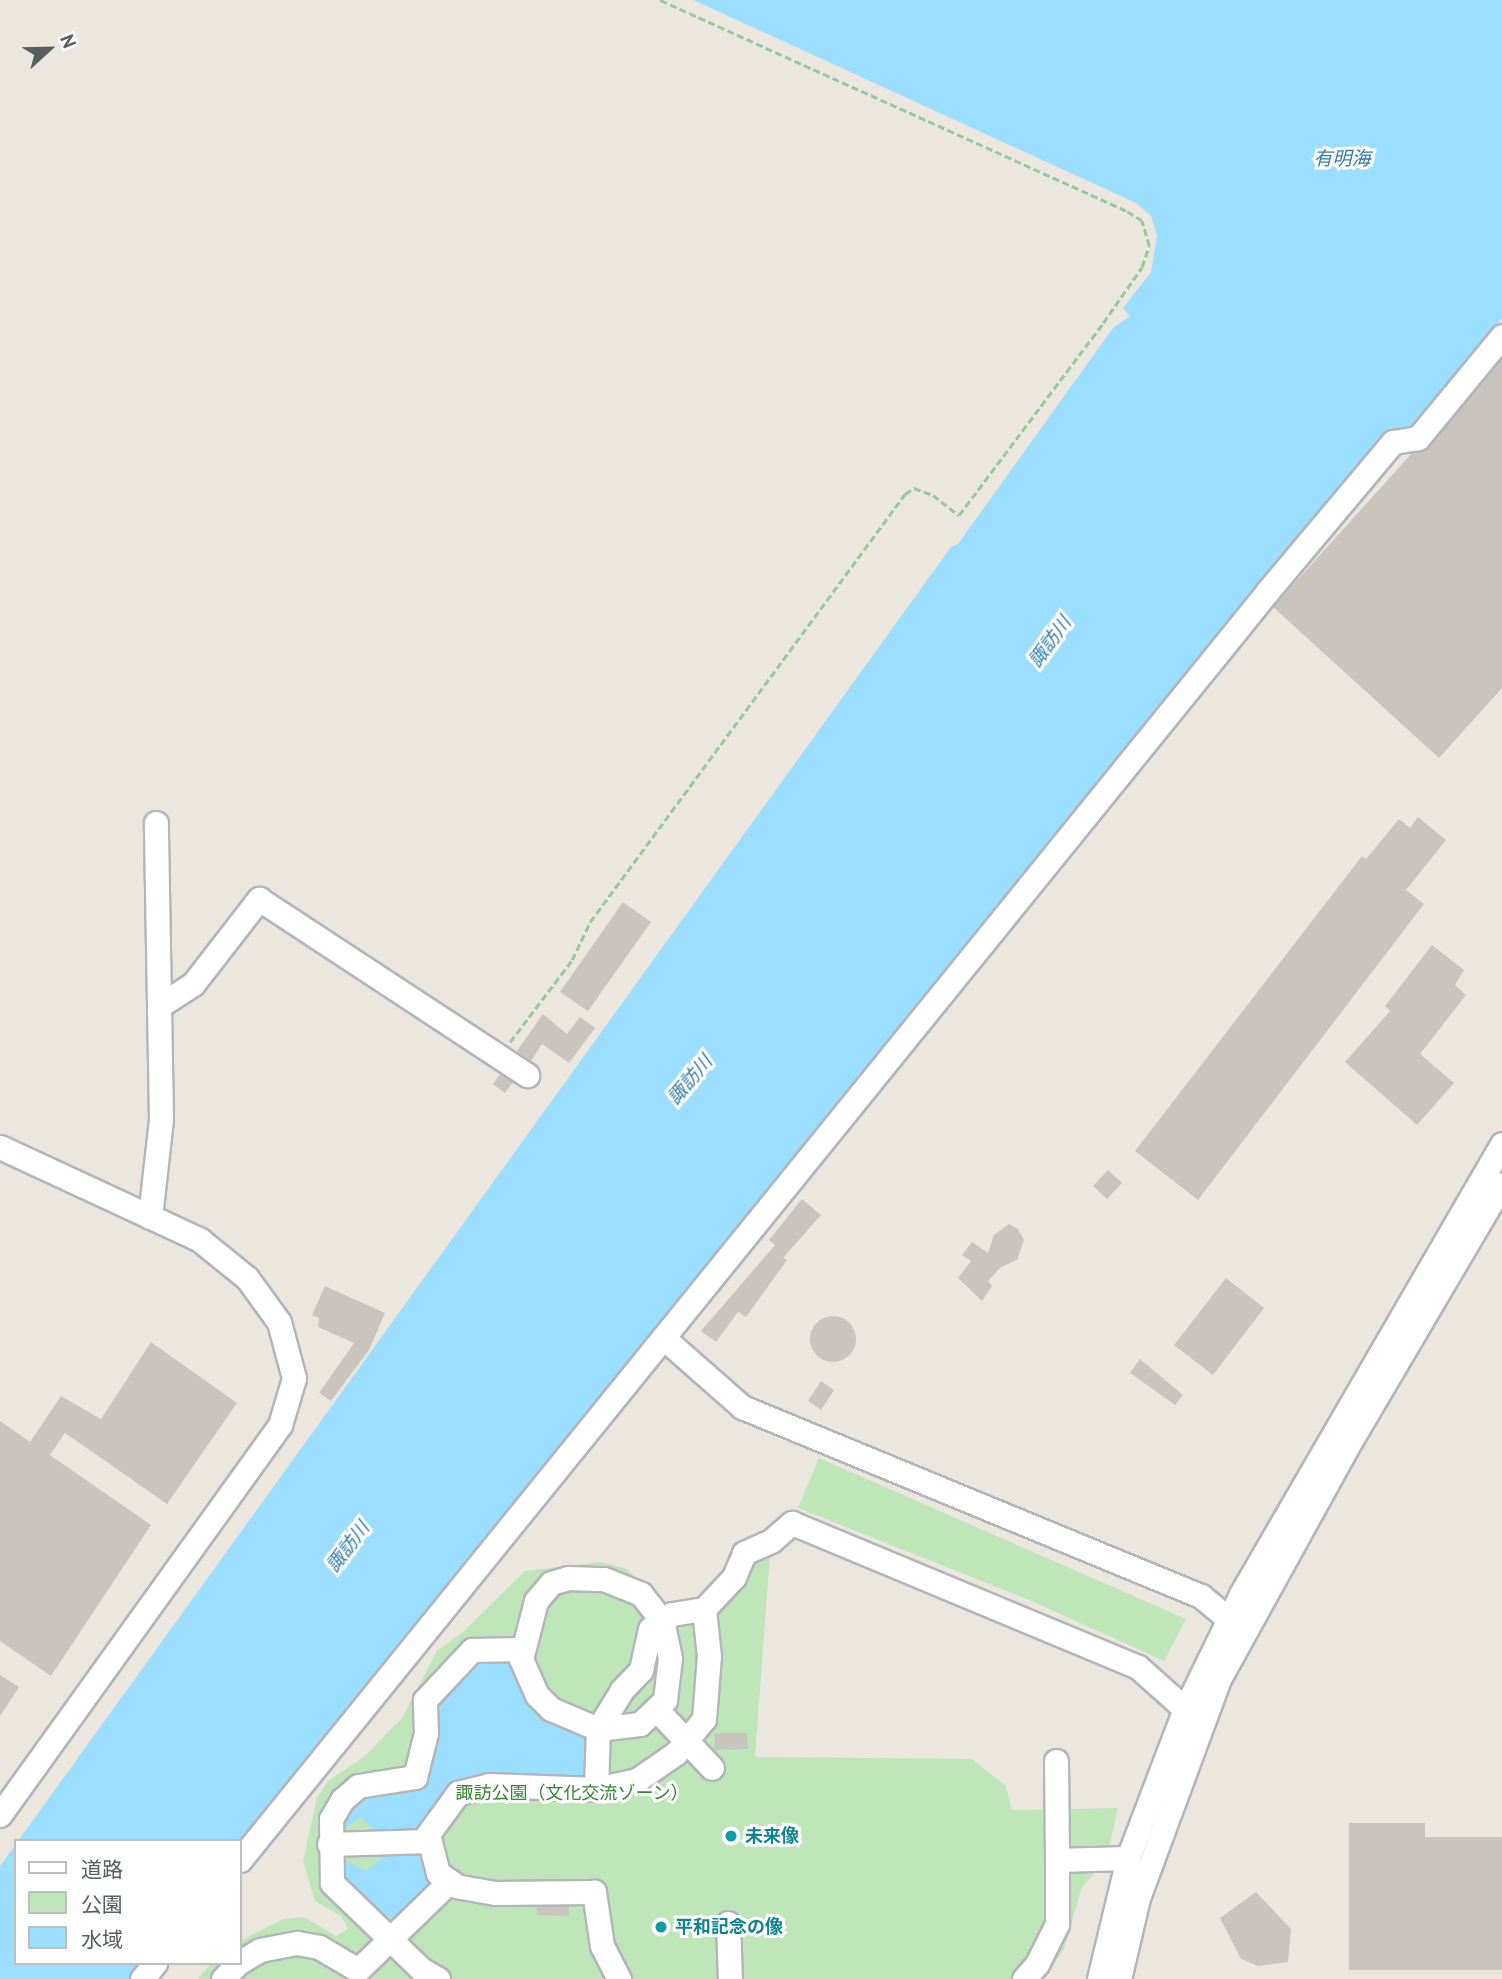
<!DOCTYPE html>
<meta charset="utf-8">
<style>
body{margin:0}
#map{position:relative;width:1502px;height:1979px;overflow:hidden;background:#ece7de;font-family:"PT Sans","Noto Sans JP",sans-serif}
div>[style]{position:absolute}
.green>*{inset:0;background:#bee6b9}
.water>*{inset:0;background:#9bdeff}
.building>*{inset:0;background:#cac4be}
.round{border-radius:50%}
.path>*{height:2.5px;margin-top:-1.25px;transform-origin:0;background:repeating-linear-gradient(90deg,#93c99c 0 7px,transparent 0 10.5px)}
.roads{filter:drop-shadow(2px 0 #b2b6bb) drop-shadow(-2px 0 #b2b6bb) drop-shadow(0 2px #b2b6bb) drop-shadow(0 -2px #b2b6bb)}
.minor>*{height:23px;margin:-11.5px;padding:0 11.5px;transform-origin:11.5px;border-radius:11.5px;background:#fff}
.dots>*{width:19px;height:19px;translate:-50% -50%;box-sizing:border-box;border:4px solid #fff;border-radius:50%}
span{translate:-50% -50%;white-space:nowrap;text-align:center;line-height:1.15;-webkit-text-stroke:6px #fff;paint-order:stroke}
.park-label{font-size:18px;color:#368730}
.culture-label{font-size:18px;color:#0d838f;font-weight:700}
.left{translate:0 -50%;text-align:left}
.water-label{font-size:19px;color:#337bac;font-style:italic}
.legend{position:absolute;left:14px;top:1839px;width:228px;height:126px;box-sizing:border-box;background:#fff;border:2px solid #bcbec0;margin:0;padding:9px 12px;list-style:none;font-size:21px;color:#585d61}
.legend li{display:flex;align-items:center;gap:14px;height:35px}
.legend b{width:35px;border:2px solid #bcbec0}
.north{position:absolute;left:14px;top:14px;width:70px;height:70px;-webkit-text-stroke:5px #fff;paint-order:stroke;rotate:68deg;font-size:19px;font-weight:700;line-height:28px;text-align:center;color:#585d61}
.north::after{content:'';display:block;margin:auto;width:24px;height:32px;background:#585d61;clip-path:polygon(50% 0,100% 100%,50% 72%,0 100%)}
</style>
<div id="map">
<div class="green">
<i style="clip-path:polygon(819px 1458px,1186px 1619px,1164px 1661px,1029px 1600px,798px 1508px)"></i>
<i style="clip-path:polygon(771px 1541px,755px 1757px,972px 1759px,1006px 1786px,1012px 1810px,1118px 1808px,1106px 1861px,1082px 1887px,1064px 1949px,1044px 1979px,197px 1979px,212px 1963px,240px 1963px,240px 1941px,283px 1919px,304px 1917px,336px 1936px,348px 1929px,341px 1916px,315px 1901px,303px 1861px,317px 1798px,328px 1781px,365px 1756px,402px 1718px,437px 1651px,464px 1631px,525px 1571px,601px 1562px,627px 1569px,672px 1614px,704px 1609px)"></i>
</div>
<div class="water">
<i style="clip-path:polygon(693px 0,1502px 0,1502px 318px,240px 1849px,240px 1841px,18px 1841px,951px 547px,958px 544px,1113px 328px,1130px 316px,1123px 308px,1151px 272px,1157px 236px,1151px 216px,1136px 203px)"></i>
<i style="clip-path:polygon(498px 1655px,514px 1662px,585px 1734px,589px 1778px,486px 1777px,421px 1831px,378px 1834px,361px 1817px,339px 1833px,345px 1812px,359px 1796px,386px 1789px,402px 1792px,421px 1781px,434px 1702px,473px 1657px)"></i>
<i style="clip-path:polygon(16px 1844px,16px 1963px,145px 1963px,132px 1979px,0 1979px,0 1866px)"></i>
<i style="clip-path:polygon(421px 1851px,433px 1878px,400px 1916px,380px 1918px,339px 1874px,337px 1856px,366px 1871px,386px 1854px)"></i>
</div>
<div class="building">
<i style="clip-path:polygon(1502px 358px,1502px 688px,1439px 758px,1273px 607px,1412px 453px,1429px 447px)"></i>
<i style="clip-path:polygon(1418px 817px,1446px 840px,1406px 890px,1424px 904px,1198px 1200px,1135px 1151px,1362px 856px,1366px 859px,1399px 819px,1410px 828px)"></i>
<i style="clip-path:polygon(623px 902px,651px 922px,588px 1011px,560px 992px)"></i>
<i style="clip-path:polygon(1432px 945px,1464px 970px,1455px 985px,1466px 995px,1420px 1054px,1454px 1083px,1417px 1125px,1345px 1062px,1390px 1011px,1385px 1006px)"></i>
<i style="clip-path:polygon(543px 1014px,567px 1034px,580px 1017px,595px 1028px,569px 1063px,542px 1044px,531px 1061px,517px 1051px)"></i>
<i style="clip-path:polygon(500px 1074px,513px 1082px,505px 1093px,493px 1084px)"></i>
<i style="clip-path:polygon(1108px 1170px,1122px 1183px,1107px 1199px,1093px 1186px)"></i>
<i style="clip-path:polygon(802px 1199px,821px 1215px,783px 1258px,787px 1260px,746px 1317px,738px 1312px,716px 1342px,701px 1331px,775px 1245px,769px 1240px)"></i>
<i style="clip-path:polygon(1009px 1224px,1018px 1229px,1024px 1240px,1017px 1260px,1001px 1267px,988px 1281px,992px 1286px,982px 1301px,958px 1278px,971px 1261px,962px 1255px,972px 1242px,988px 1253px,994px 1235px)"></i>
<i style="clip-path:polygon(1226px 1278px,1264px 1308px,1213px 1375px,1174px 1345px)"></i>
<i style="clip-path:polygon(325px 1286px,385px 1313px,369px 1350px,331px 1401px,319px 1393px,354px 1343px,318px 1327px,319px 1318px,312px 1315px)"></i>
<i class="round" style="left:810px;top:1316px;width:46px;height:46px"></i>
<i style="clip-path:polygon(151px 1342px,237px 1403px,167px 1504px,65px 1433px,50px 1455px,151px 1525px,51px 1676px,0 1641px,0 1421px,30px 1442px,61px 1396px,101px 1419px)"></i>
<i style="clip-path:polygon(1140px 1359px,1183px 1395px,1175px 1405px,1130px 1373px)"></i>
<i style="clip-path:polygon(821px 1381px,834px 1390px,821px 1410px,808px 1401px)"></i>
<i style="clip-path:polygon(0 1675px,19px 1687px,0 1716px)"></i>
<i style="clip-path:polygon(715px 1733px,747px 1733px,748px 1749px,714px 1750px)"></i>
<i style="clip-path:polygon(1349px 1823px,1425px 1823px,1425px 1837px,1502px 1837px,1502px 1970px,1349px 1970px)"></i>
<i style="clip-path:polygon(1256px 1892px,1291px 1929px,1288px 1962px,1258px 1966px,1241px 1959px,1220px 1918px)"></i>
<i style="clip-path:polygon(569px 1906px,569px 1916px,537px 1915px,537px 1907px)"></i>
</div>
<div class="path">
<i style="left:510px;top:1042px;width:103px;rotate:-52.9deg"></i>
<i style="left:572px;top:960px;width:42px;rotate:-64.7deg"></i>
<i style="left:590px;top:922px;width:531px;rotate:-53.65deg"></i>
<i style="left:905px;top:494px;width:11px;rotate:-34deg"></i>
<i style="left:914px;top:488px;width:20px;rotate:20deg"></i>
<i style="left:933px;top:495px;width:33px;rotate:38deg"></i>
<i style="left:959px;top:515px;width:240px;rotate:-53.1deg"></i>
<i style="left:1103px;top:323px;width:68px;rotate:-55.1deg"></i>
<i style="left:1142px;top:267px;width:22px;rotate:-72deg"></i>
<i style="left:1149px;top:246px;width:26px;rotate:-106deg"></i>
<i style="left:1142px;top:221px;width:19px;rotate:-148deg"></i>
<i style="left:1126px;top:211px;width:512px;rotate:-155.69deg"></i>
</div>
<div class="roads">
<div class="minor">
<i style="left:159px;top:1006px;width:40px;rotate:-32.9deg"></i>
<i style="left:193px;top:984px;width:108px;rotate:-52.2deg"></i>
<i style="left:259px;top:899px;width:321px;rotate:33.3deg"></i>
<i style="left:0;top:1147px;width:221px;rotate:24.9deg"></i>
<i style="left:200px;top:1240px;width:60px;rotate:39deg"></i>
<i style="left:247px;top:1278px;width:54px;rotate:54deg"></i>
<i style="left:279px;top:1322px;width:58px;rotate:75deg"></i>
<i style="left:294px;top:1378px;width:49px;rotate:106.6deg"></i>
<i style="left:280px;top:1425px;width:480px;rotate:125.7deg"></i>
<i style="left:150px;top:1217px;width:99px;rotate:-83.6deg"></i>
<i style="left:161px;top:1119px;width:296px;rotate:-91deg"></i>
<i style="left:667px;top:1341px;width:100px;rotate:41.3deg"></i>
<i style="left:742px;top:1407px;width:496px;rotate:22.4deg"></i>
<i style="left:1201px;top:1596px;width:35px;rotate:40deg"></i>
<i style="left:568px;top:1578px;width:36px;rotate:2deg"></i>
<i style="left:604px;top:1579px;width:40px;rotate:22deg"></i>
<i style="left:641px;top:1594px;width:34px;rotate:52deg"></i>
<i style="left:662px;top:1621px;width:14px;rotate:146deg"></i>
<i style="left:650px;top:1629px;width:42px;rotate:102.4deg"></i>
<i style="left:641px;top:1670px;width:28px;rotate:134deg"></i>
<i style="left:622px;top:1690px;width:46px;rotate:121.6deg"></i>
<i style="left:598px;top:1729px;width:51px;rotate:-156.9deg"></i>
<i style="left:551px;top:1709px;width:20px;rotate:-135deg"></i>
<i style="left:537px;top:1695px;width:39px;rotate:-114deg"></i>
<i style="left:521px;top:1659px;width:60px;rotate:-75.5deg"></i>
<i style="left:536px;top:1601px;width:23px;rotate:-50deg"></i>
<i style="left:551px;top:1583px;width:18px;rotate:-16deg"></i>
<i style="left:656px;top:1709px;width:81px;rotate:46.5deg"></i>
<i style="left:1056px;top:1761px;width:99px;rotate:89.4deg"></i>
<i style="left:596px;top:1789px;width:42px;rotate:-12.4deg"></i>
<i style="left:637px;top:1780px;width:47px;rotate:-34.7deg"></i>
<i style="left:676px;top:1753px;width:44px;rotate:-50.5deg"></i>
<i style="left:704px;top:1719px;width:63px;rotate:-85.5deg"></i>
<i style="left:709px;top:1656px;width:47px;rotate:-96.1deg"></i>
<i style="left:329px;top:1844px;width:101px;rotate:-1.7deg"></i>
<i style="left:240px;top:1860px;width:1632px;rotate:-50.99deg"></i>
<i style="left:1267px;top:592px;width:196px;rotate:-50deg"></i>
<i style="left:1393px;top:442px;width:25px;rotate:-9deg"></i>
<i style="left:1418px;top:438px;width:132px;rotate:-50.5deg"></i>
<i style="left:728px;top:1923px;width:56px;rotate:88deg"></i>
<i style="left:240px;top:1962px;width:23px;rotate:-31deg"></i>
<i style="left:260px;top:1950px;width:38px;rotate:-11deg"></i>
<i style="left:297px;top:1943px;width:22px;rotate:10deg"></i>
<i style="left:319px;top:1947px;width:45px;rotate:30.5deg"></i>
<i style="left:358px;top:1970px;width:128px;rotate:-44.1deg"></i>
<i style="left:142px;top:1979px;width:21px;rotate:-51deg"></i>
<i style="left:223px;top:1979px;width:22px;rotate:-47deg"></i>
<i style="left:438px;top:1979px;width:20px;rotate:-150deg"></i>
<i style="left:421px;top:1969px;width:124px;rotate:-136deg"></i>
<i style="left:332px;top:1883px;width:64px;rotate:-90.9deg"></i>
<i style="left:331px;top:1819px;width:22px;rotate:-60deg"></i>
<i style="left:342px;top:1800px;width:21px;rotate:-41deg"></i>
<i style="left:358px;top:1786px;width:58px;rotate:-9deg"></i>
<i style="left:415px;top:1777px;width:45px;rotate:-76deg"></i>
<i style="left:426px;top:1733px;width:33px;rotate:-92deg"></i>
<i style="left:425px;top:1700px;width:69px;rotate:-46.8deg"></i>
<i style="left:472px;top:1650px;width:51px;rotate:-1.1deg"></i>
<i style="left:619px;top:1979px;width:37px;rotate:-117deg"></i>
<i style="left:602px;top:1946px;width:55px;rotate:-98.4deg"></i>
<i style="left:594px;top:1892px;width:99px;rotate:179.4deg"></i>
<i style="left:495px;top:1893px;width:39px;rotate:-170deg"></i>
<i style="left:457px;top:1886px;width:23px;rotate:-146deg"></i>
<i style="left:438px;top:1873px;width:40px;rotate:-104.4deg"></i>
<i style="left:428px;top:1834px;width:51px;rotate:-53.8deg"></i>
<i style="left:458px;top:1793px;width:32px;rotate:-14deg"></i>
<i style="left:489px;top:1785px;width:107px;rotate:2.1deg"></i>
<i style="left:596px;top:1789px;width:60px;rotate:-88.1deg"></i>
<i style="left:598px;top:1729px;width:42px;rotate:-6.8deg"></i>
<i style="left:640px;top:1724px;width:35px;rotate:-44deg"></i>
<i style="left:665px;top:1700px;width:42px;rotate:-83.2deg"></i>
<i style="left:670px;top:1658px;width:38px;rotate:-102deg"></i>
<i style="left:662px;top:1621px;width:12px;rotate:-35deg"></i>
<i style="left:672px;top:1614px;width:32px;rotate:-9deg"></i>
<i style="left:704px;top:1609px;width:44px;rotate:-46.8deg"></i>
<i style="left:734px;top:1577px;width:26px;rotate:-67deg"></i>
<i style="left:744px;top:1553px;width:30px;rotate:-24deg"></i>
<i style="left:771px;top:1541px;width:28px;rotate:-41deg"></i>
<i style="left:792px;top:1523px;width:375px;rotate:22.6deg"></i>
<i style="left:1138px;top:1667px;width:63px;rotate:41.8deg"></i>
<i style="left:1024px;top:1979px;width:20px;rotate:-49deg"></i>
<i style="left:1037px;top:1964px;width:45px;rotate:-63.4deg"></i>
<i style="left:1057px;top:1924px;width:64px;rotate:-90deg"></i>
<i style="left:1057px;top:1860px;width:71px;rotate:-1.6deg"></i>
<i style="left:1099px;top:1979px;width:124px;rotate:-76.5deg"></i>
<i style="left:1128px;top:1858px;width:160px;rotate:-69.1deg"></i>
<i style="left:1185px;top:1709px;width:128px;rotate:-64deg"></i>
<i style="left:1241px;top:1594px;width:520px;rotate:-59.89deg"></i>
<i style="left:1119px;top:1979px;width:83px;rotate:-76.8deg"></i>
<i style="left:1138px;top:1898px;width:233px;rotate:-69.7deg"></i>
<i style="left:1219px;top:1679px;width:265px;rotate:-61.1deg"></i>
<i style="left:1347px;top:1447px;width:305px;rotate:-59.5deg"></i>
</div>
</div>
<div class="dots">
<i style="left:731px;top:1836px;background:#0f9aa8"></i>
<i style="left:661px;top:1927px;background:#0f9aa8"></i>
</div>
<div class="park-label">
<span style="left:572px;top:1793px">諏訪公園（文化交流ゾーン）</span>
</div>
<div class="culture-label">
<span class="left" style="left:745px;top:1836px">未来像</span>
<span class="left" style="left:675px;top:1927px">平和記念の像</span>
</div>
<div class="water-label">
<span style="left:1342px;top:159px">有明海</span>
<span style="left:1050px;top:642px;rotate:-54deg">諏訪川</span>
<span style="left:690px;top:1080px;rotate:-50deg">諏訪川</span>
<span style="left:348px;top:1547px;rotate:-53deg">諏訪川</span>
</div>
<ul class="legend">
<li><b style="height:9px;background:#fff"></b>道路</li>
<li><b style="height:19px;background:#bee6b9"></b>公園</li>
<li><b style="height:19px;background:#9bdeff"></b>水域</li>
</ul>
<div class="north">N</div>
</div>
